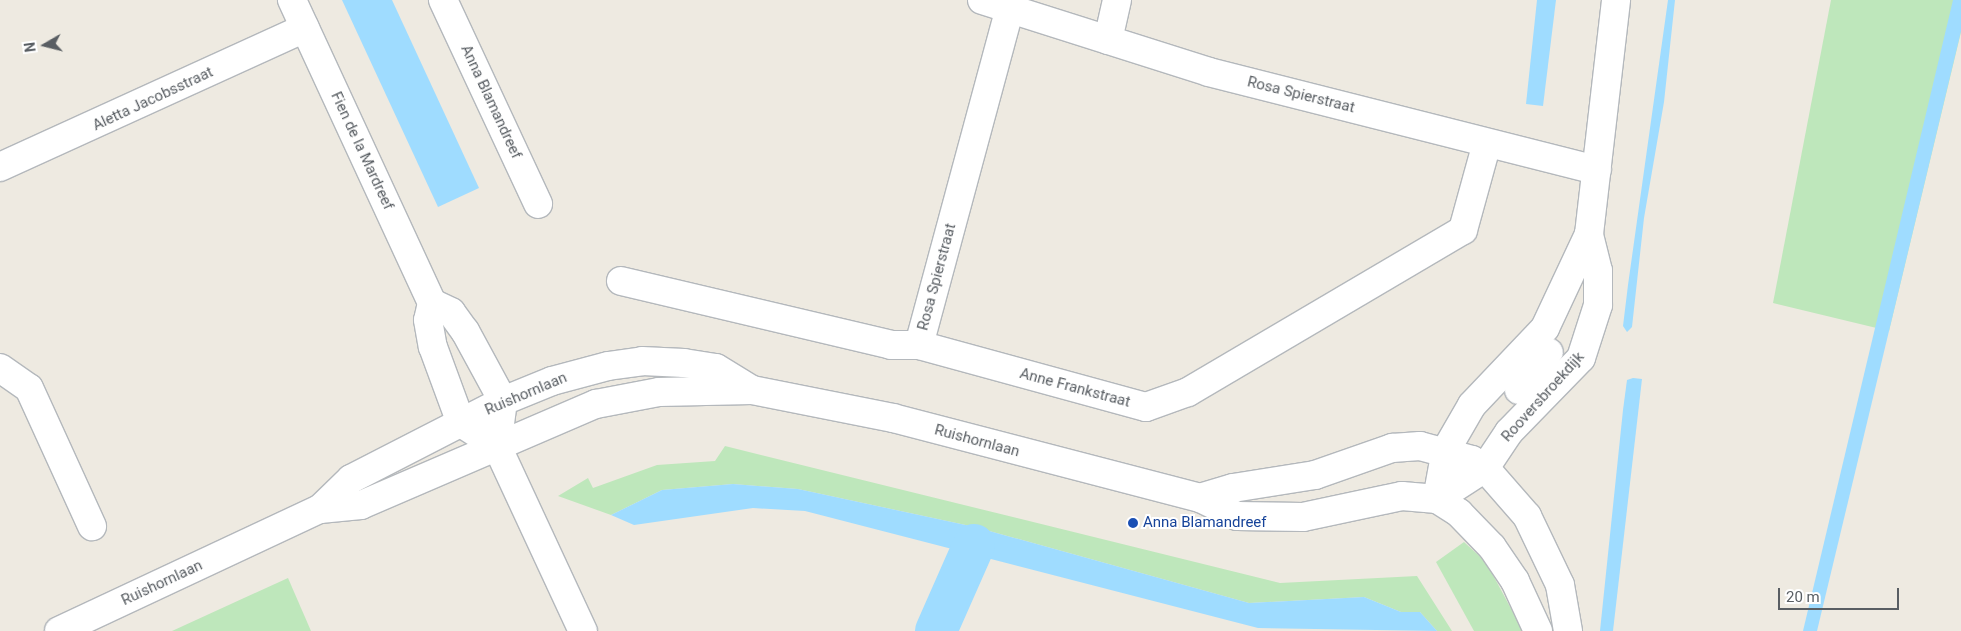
<!DOCTYPE html>
<style>
body{margin:0}
#map{position:relative;width:1961px;height:631px;overflow:hidden;background:#eeeae1;font-family:Roboto,sans-serif}
div>[style]{position:absolute}
.green>*{inset:0;background:#bee7bb}
.water>*{inset:0;background:#9fdcff}
.canal>*{height:42px;margin:-21px;padding:0 21px;transform-origin:21px;border-radius:21px;background:#9fdcff}
.roads{filter:drop-shadow(1px 0 #b4b8bc) drop-shadow(-1px 0 #b4b8bc) drop-shadow(0 1px #b4b8bc) drop-shadow(0 -1px #b4b8bc)}
.minor>*{height:28px;margin:-14px;padding:0 14px;transform-origin:14px;border-radius:14px;background:#fff}
.secondary>*{height:28px;margin:-14px;padding:0 14px;transform-origin:14px;border-radius:14px;background:#fff}
.dots>*{width:14px;height:14px;translate:-50% -50%;box-sizing:border-box;border:2px solid #fff;border-radius:50%}
span{translate:-50% -50%;white-space:nowrap;text-align:center;line-height:1.15;-webkit-text-stroke:4px #fff;paint-order:stroke}
.street-label{font-size:15px;color:#595e63}
.transit-label{font-size:15px;color:#164399}
.left{translate:0 -50%;text-align:left}
.north{position:absolute;left:20px;top:20px;width:50px;height:50px;-webkit-text-stroke:4px #fff;paint-order:stroke;rotate:262deg;font-size:14px;font-weight:700;line-height:20px;text-align:center;color:#595e63}
.north::after{content:'';display:block;margin:auto;width:18px;height:22px;background:#595e63;clip-path:polygon(50% 0,100% 100%,50% 72%,0 100%)}
.scale{position:absolute;left:1778px;top:588px;width:121px;height:22px;box-sizing:border-box;border:2px solid #595e63;border-top:0;padding-left:6px;font-size:15px;line-height:18px;white-space:nowrap;color:#595e63;-webkit-text-stroke:4px #fff;paint-order:stroke}
</style>
<div id="map">
<div class="green">
<i style="clip-path:polygon(1831px 0,1961px 0,1961px 32px,1889px 331px,1773px 303px)"></i>
<i style="clip-path:polygon(725px 446px,1280px 583px,1417px 576px,1452px 631px,1437px 631px,1420px 612px,1401px 612px,1364px 597px,1249px 603px,975px 527px,798px 489px,733px 484px,662px 490px,611px 515px,558px 496px,588px 478px,593px 488px,657px 465px,715px 461px)"></i>
<i style="clip-path:polygon(1464px 542px,1486px 562px,1523px 631px,1474px 631px,1436px 562px)"></i>
<i style="clip-path:polygon(288px 578px,311px 631px,172px 631px)"></i>
</div>
<div class="water">
<i style="clip-path:polygon(342px 0,392px 0,479px 188px,438px 207px)"></i>
<i style="clip-path:polygon(1537px 0,1556px 0,1543px 106px,1526px 104px)"></i>
<i style="clip-path:polygon(1668px 0,1675px 0,1664px 102px,1644px 218px,1632px 327px,1627px 332px,1623px 326px,1628px 285px)"></i>
<i style="clip-path:polygon(1953px 0,1961px 0,1961px 31px,1817px 631px,1803px 631px)"></i>
<i style="clip-path:polygon(1633px 378px,1642px 379px,1613px 631px,1600px 631px,1623px 410px,1627px 380px)"></i>
<i style="clip-path:polygon(733px 484px,798px 489px,975px 527px,1249px 603px,1364px 597px,1401px 612px,1420px 612px,1437px 631px,1258px 628px,805px 511px,753px 508px,634px 525px,611px 515px,662px 490px)"></i>
</div>
<div class="canal">
<i style="left:936px;top:631px;width:94px;rotate:-66.2deg"></i>
</div>
<div class="roads">
<div class="minor">
<i style="left:292px;top:0;width:334px;rotate:65.2deg"></i>
<i style="left:432px;top:303px;width:17px;rotate:103deg"></i>
<i style="left:428px;top:320px;width:27px;rotate:80deg"></i>
<i style="left:433px;top:347px;width:81px;rotate:69.8deg"></i>
<i style="left:461px;top:423px;width:43px;rotate:32.6deg"></i>
<i style="left:443px;top:0;width:225px;rotate:65deg"></i>
<i style="left:982px;top:0;width:238px;rotate:17.6deg"></i>
<i style="left:1209px;top:72px;width:400px;rotate:14.2deg"></i>
<i style="left:1108px;top:40px;width:41px;rotate:-77.3deg"></i>
<i style="left:0;top:167px;width:335px;rotate:-24.5deg"></i>
<i style="left:621px;top:281px;width:277px;rotate:13.3deg"></i>
<i style="left:891px;top:345px;width:28px"></i>
<i style="left:919px;top:345px;width:235px;rotate:15.3deg"></i>
<i style="left:1146px;top:407px;width:45px;rotate:-19.7deg"></i>
<i style="left:1188px;top:392px;width:319px;rotate:-30.5deg"></i>
<i style="left:1463px;top:230px;width:90px;rotate:-74.6deg"></i>
<i style="left:432px;top:303px;width:21px;rotate:25deg"></i>
<i style="left:451px;top:312px;width:24px;rotate:54deg"></i>
<i style="left:465px;top:331px;width:80px;rotate:61.5deg"></i>
<i style="left:503px;top:401px;width:45px;rotate:97.6deg"></i>
<i style="left:497px;top:446px;width:204px;rotate:65.1deg"></i>
<i style="left:919px;top:345px;width:350px;rotate:-74.9deg"></i>
<i style="left:0;top:368px;width:35px;rotate:35deg"></i>
<i style="left:29px;top:388px;width:152px;rotate:65.5deg"></i>
<i style="left:1519px;top:390px;width:48px;rotate:-51.7deg"></i>
<i style="left:1437px;top:499px;width:50px;rotate:-79.6deg"></i>
<i style="left:1446px;top:450px;width:52px;rotate:-60deg"></i>
<i style="left:1472px;top:405px;width:106px;rotate:-46.5deg"></i>
<i style="left:1545px;top:328px;width:104px;rotate:-64.9deg"></i>
<i style="left:1589px;top:234px;width:236px;rotate:-83.4deg"></i>
<i style="left:1437px;top:499px;width:57px;rotate:-32.9deg"></i>
<i style="left:1485px;top:468px;width:43px;rotate:-56.3deg"></i>
<i style="left:1509px;top:432px;width:103px;rotate:-45.8deg"></i>
<i style="left:1581px;top:358px;width:56px;rotate:-72.2deg"></i>
<i style="left:1598px;top:305px;width:34px;rotate:-90deg"></i>
<i style="left:1598px;top:271px;width:38px;rotate:-104deg"></i>
</div>
<div class="secondary">
<i style="left:1200px;top:498px;width:34px;rotate:-17deg"></i>
<i style="left:1233px;top:488px;width:83px;rotate:-9deg"></i>
<i style="left:1315px;top:475px;width:82px;rotate:-19.3deg"></i>
<i style="left:1392px;top:448px;width:28px;rotate:-4deg"></i>
<i style="left:1420px;top:446px;width:54px;rotate:15.1deg"></i>
<i style="left:1472px;top:460px;width:15px;rotate:32deg"></i>
<i style="left:1485px;top:468px;width:64px;rotate:48.8deg"></i>
<i style="left:1527px;top:516px;width:76px;rotate:64.4deg"></i>
<i style="left:1560px;top:585px;width:47px;rotate:80.1deg"></i>
<i style="left:320px;top:509px;width:41px;rotate:-5.6deg"></i>
<i style="left:361px;top:505px;width:256px;rotate:-23.3deg"></i>
<i style="left:596px;top:404px;width:64px;rotate:-10.8deg"></i>
<i style="left:659px;top:392px;width:93px;rotate:-1.2deg"></i>
<i style="left:752px;top:390px;width:144px;rotate:11.2deg"></i>
<i style="left:893px;top:418px;width:317px;rotate:14.6deg"></i>
<i style="left:1200px;top:498px;width:41px;rotate:25.9deg"></i>
<i style="left:1237px;top:516px;width:66px;rotate:0.9deg"></i>
<i style="left:1303px;top:517px;width:101px;rotate:-12deg"></i>
<i style="left:1402px;top:496px;width:35px;rotate:5deg"></i>
<i style="left:1437px;top:499px;width:26px;rotate:32deg"></i>
<i style="left:1459px;top:513px;width:47px;rotate:45.9deg"></i>
<i style="left:1492px;top:547px;width:41px;rotate:55.9deg"></i>
<i style="left:1515px;top:581px;width:55px;rotate:65.3deg"></i>
<i style="left:59px;top:631px;width:288px;rotate:-25.1deg"></i>
<i style="left:320px;top:509px;width:43px;rotate:-44.1deg"></i>
<i style="left:351px;top:479px;width:171px;rotate:-27.2deg"></i>
<i style="left:503px;top:401px;width:53px;rotate:-22.2deg"></i>
<i style="left:552px;top:381px;width:58px;rotate:-15deg"></i>
<i style="left:608px;top:366px;width:34px;rotate:-8deg"></i>
<i style="left:642px;top:361px;width:42px;rotate:2.7deg"></i>
<i style="left:684px;top:363px;width:32px;rotate:9deg"></i>
<i style="left:716px;top:368px;width:42px;rotate:31.4deg"></i>
</div>
</div>
<div class="dots">
<i style="left:1133px;top:523px;background:#1a4fb4"></i>
</div>
<div class="street-label">
<span style="left:1301px;top:95px;rotate:14deg">Rosa Spierstraat</span>
<span style="left:153px;top:99px;rotate:-25deg">Aletta Jacobsstraat</span>
<span style="left:491px;top:102px;rotate:65deg">Anna Blamandreef</span>
<span style="left:362px;top:151px;rotate:65deg">Fien de la Mardreef</span>
<span style="left:937px;top:277px;rotate:-75deg">Rosa Spierstraat</span>
<span style="left:1075px;top:388px;rotate:15deg">Anne Frankstraat</span>
<span style="left:526px;top:394px;rotate:-23deg">Ruishornlaan</span>
<span style="left:1543px;top:397px;rotate:-48deg">Rooversbroekdijk</span>
<span style="left:977px;top:441px;rotate:15deg">Ruishornlaan</span>
<span style="left:162px;top:583px;rotate:-25deg">Ruishornlaan</span>
</div>
<div class="transit-label">
<span class="left" style="left:1143px;top:523px">Anna Blamandreef</span>
</div>
<div class="north">N</div>
<div class="scale">20 m</div>
</div>
